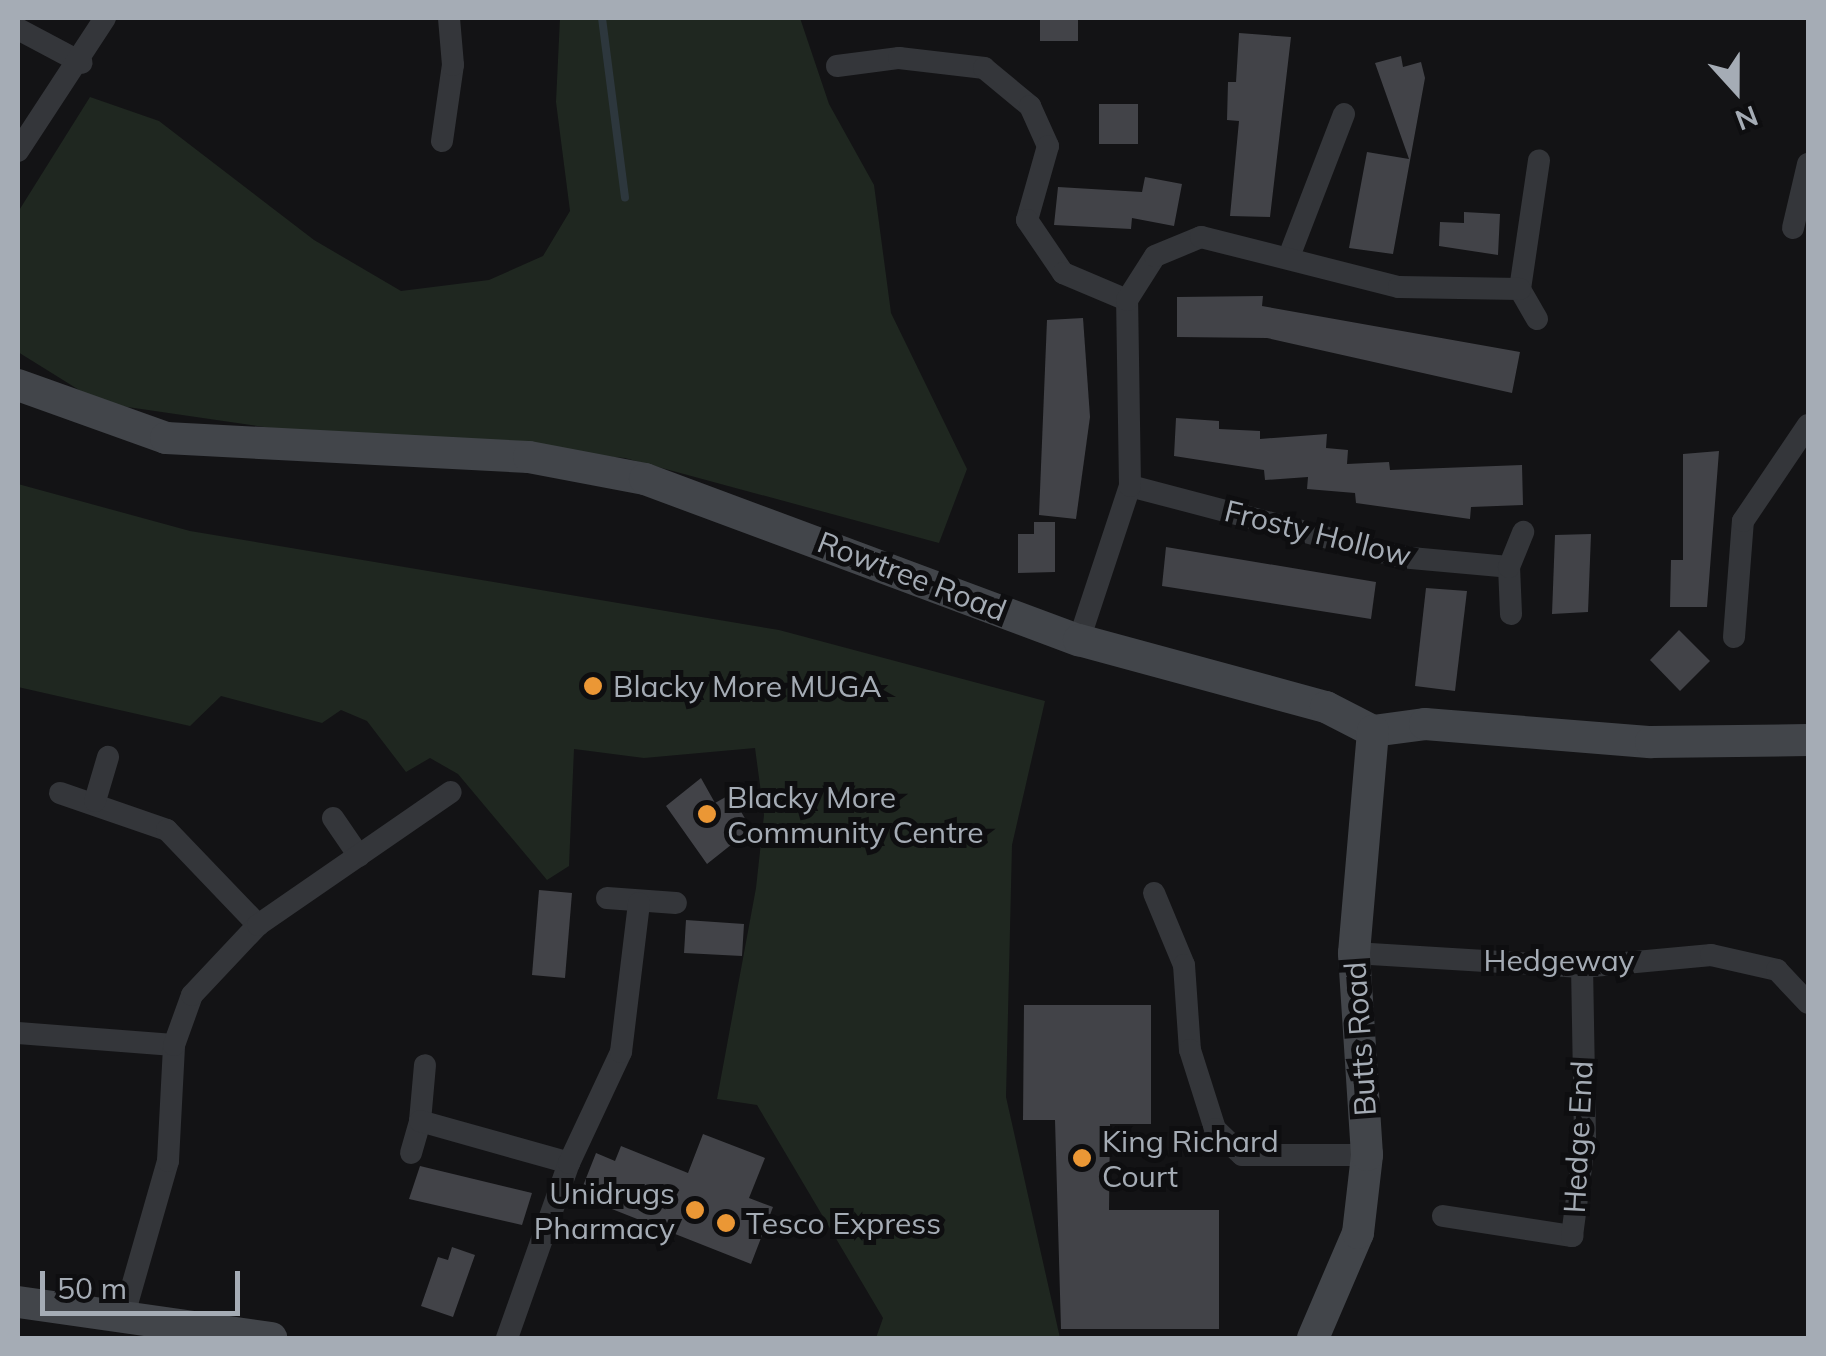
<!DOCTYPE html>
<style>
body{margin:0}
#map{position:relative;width:1826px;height:1356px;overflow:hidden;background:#131315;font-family:Mulish,sans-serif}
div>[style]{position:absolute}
.green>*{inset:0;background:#1f2720}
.stream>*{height:8px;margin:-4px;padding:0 4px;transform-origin:4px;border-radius:4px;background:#2d373d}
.building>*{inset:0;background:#424348}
.street>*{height:22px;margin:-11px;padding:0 11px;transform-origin:11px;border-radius:11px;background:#34363a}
.secondary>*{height:32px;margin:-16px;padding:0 16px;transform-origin:16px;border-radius:16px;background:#42454a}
.dots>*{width:28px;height:28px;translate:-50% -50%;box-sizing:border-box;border:5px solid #0e0e10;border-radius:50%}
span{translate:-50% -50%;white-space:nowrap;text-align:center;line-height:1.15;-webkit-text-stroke:10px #0e0e10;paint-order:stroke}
.street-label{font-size:30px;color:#a5acb5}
.poi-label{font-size:30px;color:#a5acb5}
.left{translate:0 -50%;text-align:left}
.right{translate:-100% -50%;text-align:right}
.frame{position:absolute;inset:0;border:20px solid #a5acb5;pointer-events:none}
.north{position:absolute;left:1686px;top:40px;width:100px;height:100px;-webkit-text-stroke:8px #0e0e10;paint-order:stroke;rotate:159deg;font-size:28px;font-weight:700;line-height:40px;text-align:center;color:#a5acb5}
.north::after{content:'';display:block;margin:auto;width:35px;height:45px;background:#a5acb5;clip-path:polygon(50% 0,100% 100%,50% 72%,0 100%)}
.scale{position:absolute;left:40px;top:1271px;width:200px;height:45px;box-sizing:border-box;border:5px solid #a5acb5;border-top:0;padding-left:12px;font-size:30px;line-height:35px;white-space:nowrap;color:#a5acb5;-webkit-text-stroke:8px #0e0e10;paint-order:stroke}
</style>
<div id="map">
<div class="green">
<i style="clip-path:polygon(560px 18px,800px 18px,829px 104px,874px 185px,891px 313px,967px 469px,939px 543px,625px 458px,271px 428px,100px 403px,18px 352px,18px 212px,90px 97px,159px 121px,314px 240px,401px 291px,489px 280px,543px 256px,570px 211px,556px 102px)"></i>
<i style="clip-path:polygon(18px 484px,190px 531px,779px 630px,1045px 701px,1012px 845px,1006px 1097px,1060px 1338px,876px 1338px,883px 1318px,757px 1105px,717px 1099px,756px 888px,764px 815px,755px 748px,644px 758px,574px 749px,569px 866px,547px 880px,458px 774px,430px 758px,406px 772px,367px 721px,341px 710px,322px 723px,221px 696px,190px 726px,18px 687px)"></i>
</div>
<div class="stream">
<i style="left:602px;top:18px;width:181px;rotate:82.7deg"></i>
</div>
<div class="building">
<i style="clip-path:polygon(1040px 18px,1078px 18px,1078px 41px,1040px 41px)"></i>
<i style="clip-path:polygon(1239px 33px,1291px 37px,1270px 217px,1230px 216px,1239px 121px,1227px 120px,1228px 82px,1236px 82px)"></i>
<i style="clip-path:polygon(1401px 56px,1403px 67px,1421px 62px,1425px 78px,1393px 254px,1349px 248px,1367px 152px,1409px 159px,1375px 63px)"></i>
<i style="clip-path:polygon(1099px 104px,1138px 104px,1138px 144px,1099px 144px)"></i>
<i style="clip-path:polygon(1145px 177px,1182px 184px,1174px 226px,1132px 218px,1131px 229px,1054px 225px,1058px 187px,1142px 192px)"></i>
<i style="clip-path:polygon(1464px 212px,1500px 214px,1498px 255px,1439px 246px,1440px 222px,1464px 223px)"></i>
<i style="clip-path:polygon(1263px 296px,1262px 306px,1520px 352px,1512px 393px,1267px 338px,1177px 337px,1177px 297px)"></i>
<i style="clip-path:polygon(1083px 318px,1090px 417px,1076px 519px,1039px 515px,1047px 320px)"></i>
<i style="clip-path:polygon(1176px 418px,1219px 421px,1219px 429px,1260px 431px,1260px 439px,1327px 434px,1326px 448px,1348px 450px,1347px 464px,1389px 462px,1390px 470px,1522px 465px,1523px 505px,1471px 507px,1470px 519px,1356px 503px,1355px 493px,1307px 489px,1308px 477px,1265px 480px,1264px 470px,1174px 456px)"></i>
<i style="clip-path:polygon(1719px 451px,1707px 607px,1670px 607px,1671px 560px,1683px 560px,1683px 454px)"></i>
<i style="clip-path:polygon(1034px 522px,1055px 522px,1055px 572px,1018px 573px,1018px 534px,1034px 534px)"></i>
<i style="clip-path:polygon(1591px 534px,1588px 612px,1552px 614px,1555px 535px)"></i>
<i style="clip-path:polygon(1166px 547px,1376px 582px,1371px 619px,1162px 586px)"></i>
<i style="clip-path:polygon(1426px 588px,1467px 591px,1455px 691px,1415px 686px)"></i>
<i style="clip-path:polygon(1679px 630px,1710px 661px,1680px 691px,1650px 660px)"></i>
<i style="clip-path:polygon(701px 778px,715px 803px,731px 794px,751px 829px,707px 864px,666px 806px)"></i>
<i style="clip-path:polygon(539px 890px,572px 893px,565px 978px,532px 975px)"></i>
<i style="clip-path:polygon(686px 920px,744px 924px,742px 956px,684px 953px)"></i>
<i style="clip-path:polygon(1024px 1005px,1151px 1005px,1151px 1124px,1110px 1124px,1109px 1210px,1219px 1210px,1219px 1329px,1061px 1329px,1055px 1120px,1023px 1120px)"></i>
<i style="clip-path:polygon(703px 1134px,765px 1158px,749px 1198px,773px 1207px,751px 1264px,579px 1196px,596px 1153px,615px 1161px,621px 1146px,688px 1173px)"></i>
<i style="clip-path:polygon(420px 1166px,532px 1193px,522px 1225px,409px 1199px)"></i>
<i style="clip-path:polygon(452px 1247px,475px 1255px,453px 1317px,421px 1306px,438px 1257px,448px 1260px)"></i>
</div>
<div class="street">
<i style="left:18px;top:29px;width:72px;rotate:28deg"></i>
<i style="left:837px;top:66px;width:63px;rotate:-7.4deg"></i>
<i style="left:899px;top:58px;width:86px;rotate:6.7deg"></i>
<i style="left:984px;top:68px;width:60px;rotate:39.6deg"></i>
<i style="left:1030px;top:106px;width:44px;rotate:65.8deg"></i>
<i style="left:1048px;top:146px;width:77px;rotate:105.8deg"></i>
<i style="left:1027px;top:220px;width:64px;rotate:55.8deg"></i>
<i style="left:1063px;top:273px;width:69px;rotate:22.9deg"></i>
<i style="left:442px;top:141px;width:77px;rotate:-81.8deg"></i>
<i style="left:453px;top:65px;width:47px;rotate:-94.9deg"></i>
<i style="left:18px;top:151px;width:159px;rotate:-56.8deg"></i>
<i style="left:1793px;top:228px;width:66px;rotate:-76.8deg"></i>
<i style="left:1290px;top:254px;width:150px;rotate:-68.9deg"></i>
<i style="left:1537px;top:319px;width:34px;rotate:-120deg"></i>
<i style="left:1520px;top:289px;width:130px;rotate:-81.6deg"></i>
<i style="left:1130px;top:486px;width:279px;rotate:14.7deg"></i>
<i style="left:1400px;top:557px;width:109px;rotate:5.2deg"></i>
<i style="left:1511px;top:614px;width:47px;rotate:-92.4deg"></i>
<i style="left:1509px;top:567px;width:38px;rotate:-68deg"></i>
<i style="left:1734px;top:637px;width:116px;rotate:-85.6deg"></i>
<i style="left:1743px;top:521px;width:116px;rotate:-55.9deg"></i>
<i style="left:1079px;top:640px;width:162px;rotate:-71.7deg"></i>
<i style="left:1130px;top:486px;width:186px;rotate:-90.9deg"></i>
<i style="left:1127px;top:300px;width:52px;rotate:-57.5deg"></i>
<i style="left:1155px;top:256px;width:50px;rotate:-22.4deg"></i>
<i style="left:1201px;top:237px;width:204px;rotate:14.2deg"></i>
<i style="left:1399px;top:287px;width:121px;rotate:0.9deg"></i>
<i style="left:60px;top:793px;width:113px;rotate:19.1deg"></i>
<i style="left:167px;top:830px;width:132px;rotate:46.2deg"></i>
<i style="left:95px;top:801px;width:46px;rotate:-73.5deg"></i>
<i style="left:333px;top:818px;width:46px;rotate:55.6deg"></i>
<i style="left:1154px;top:893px;width:78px;rotate:67.4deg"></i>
<i style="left:1184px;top:965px;width:85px;rotate:86deg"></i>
<i style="left:1190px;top:1050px;width:83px;rotate:72.4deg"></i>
<i style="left:1215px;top:1129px;width:37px;rotate:44deg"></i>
<i style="left:1242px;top:1155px;width:125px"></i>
<i style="left:607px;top:898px;width:69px;rotate:4.1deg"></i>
<i style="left:1354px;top:953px;width:228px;rotate:3.5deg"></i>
<i style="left:1582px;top:967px;width:130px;rotate:-5.3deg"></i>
<i style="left:1711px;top:955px;width:68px;rotate:12.8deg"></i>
<i style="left:1777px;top:970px;width:45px;rotate:46.8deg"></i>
<i style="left:18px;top:1033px;width:156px;rotate:4.4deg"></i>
<i style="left:420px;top:1121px;width:56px;rotate:-84.9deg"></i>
<i style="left:411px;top:1153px;width:33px;rotate:-74deg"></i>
<i style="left:420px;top:1121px;width:155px;rotate:15.7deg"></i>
<i style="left:1443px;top:1216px;width:131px;rotate:8.8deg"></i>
<i style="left:1572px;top:1236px;width:100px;rotate:-82.5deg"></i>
<i style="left:1585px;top:1137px;width:170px;rotate:-91deg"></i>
<i style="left:123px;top:1318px;width:163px;rotate:-74deg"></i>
<i style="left:168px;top:1161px;width:116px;rotate:-87deg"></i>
<i style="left:174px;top:1045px;width:53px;rotate:-70.2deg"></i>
<i style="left:192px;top:995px;width:96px;rotate:-46.7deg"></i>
<i style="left:258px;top:925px;width:234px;rotate:-34.6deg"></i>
<i style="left:507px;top:1338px;width:186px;rotate:-70.5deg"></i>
<i style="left:569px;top:1163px;width:123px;rotate:-64.9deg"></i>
<i style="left:621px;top:1052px;width:150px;rotate:-83.1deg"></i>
</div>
<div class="secondary">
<i style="left:18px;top:385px;width:157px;rotate:19.7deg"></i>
<i style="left:166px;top:438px;width:363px;rotate:3deg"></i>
<i style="left:529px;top:457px;width:118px;rotate:10.7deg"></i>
<i style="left:645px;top:479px;width:463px;rotate:20.4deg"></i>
<i style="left:1079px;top:640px;width:256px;rotate:15.2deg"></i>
<i style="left:1326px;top:707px;width:53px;rotate:27.1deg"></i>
<i style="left:1373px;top:731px;width:52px;rotate:-7.7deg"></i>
<i style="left:1425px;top:724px;width:227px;rotate:4.6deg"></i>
<i style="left:1651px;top:742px;width:157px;rotate:-0.7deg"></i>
<i style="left:18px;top:1302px;width:256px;rotate:8.1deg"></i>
<i style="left:1313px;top:1338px;width:114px;rotate:-66.8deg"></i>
<i style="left:1358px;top:1233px;width:79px;rotate:-83.4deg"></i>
<i style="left:1367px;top:1155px;width:202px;rotate:-93.7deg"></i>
<i style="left:1354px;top:953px;width:223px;rotate:-85.1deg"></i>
</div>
<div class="dots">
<i style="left:593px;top:686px;background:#eb9735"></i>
<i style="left:707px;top:814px;background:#eb9735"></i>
<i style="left:1082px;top:1158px;background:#eb9735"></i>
<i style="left:695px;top:1210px;background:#eb9735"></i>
<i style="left:726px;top:1223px;background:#eb9735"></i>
</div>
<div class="street-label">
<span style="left:1318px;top:533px;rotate:14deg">Frosty Hollow</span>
<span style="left:912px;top:576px;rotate:21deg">Rowtree Road</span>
<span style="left:1559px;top:960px">Hedgeway</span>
<span style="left:1360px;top:1039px;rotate:-94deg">Butts Road</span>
<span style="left:1578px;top:1137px;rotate:-87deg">Hedge End</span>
</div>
<div class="poi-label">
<span class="left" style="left:613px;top:686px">Blacky More MUGA</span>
<span class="left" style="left:727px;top:814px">Blacky More<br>Community Centre</span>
<span class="left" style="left:1102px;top:1158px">King Richard<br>Court</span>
<span class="right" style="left:675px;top:1210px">Unidrugs<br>Pharmacy</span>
<span class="left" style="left:746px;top:1223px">Tesco Express</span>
</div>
<div class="frame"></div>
<div class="north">N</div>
<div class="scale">50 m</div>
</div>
